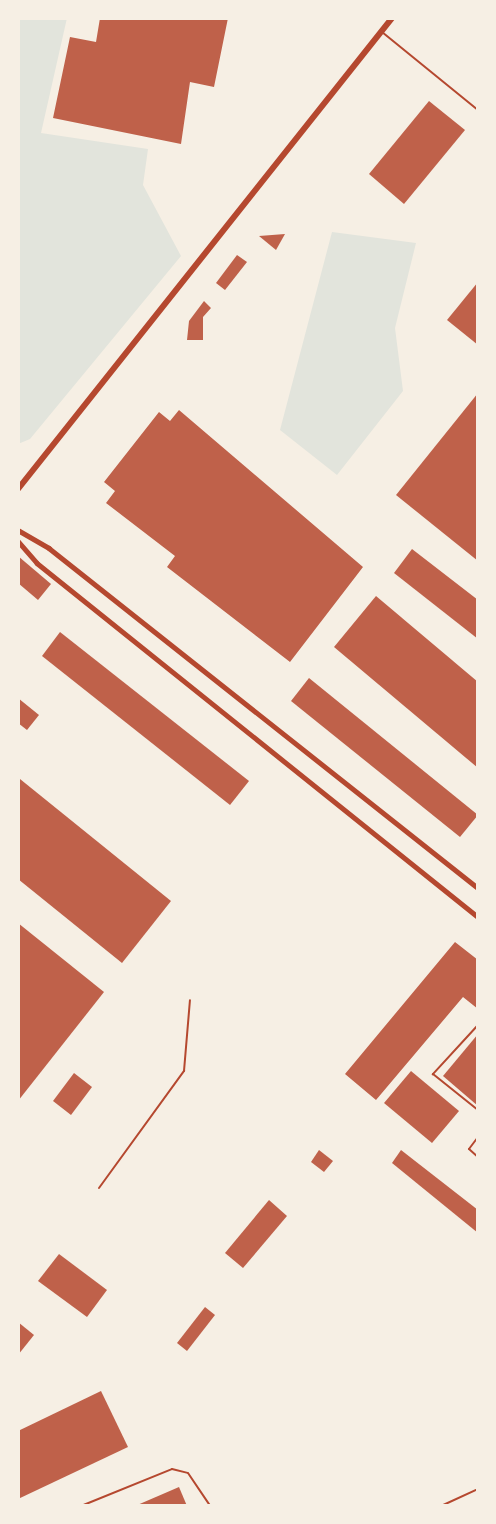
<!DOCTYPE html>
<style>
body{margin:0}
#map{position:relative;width:496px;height:1524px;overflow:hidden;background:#f6efe4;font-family:Lato,sans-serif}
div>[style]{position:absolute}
.green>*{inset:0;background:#e2e4dc}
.building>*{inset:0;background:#bf614a}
.service>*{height:2px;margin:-1px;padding:0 1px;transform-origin:1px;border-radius:1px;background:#b5482f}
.minor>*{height:4.5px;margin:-2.25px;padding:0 2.25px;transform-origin:2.25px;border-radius:2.25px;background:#b5482f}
.tertiary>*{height:6px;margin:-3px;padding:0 3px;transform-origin:3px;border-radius:3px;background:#b5482f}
span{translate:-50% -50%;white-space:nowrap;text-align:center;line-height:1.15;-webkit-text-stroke:6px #f6efe4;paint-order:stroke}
.frame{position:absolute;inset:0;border:20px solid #f6efe4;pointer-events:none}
</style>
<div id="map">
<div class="green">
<i style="clip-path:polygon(18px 18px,67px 18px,41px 133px,148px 149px,143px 185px,181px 256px,30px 439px,18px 444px)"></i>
<i style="clip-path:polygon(332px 232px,416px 243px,395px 328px,403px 391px,337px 475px,280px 430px)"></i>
</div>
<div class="building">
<i style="clip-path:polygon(100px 18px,228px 18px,214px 87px,190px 82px,181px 144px,53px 118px,70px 37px,96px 42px)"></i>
<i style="clip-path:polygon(429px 101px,465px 130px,404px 204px,369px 174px)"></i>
<i style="clip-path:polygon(285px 234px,276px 250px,259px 236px)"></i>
<i style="clip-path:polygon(237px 255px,247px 262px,225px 290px,216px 283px)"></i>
<i style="clip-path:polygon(478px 282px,478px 345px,447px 320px)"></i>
<i style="clip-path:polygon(204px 301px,211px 308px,203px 317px,203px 340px,187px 340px,189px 321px)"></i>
<i style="clip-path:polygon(478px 393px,478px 561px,396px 495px)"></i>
<i style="clip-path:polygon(179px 410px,363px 567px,290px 662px,167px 567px,175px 556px,106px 503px,115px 491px,104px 482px,159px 412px,170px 421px)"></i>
<i style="clip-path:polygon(412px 549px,478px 600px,478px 639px,394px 573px)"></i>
<i style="clip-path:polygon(18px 556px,51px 584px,38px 600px,18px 583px)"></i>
<i style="clip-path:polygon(376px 596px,478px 682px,478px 768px,334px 647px)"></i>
<i style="clip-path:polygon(60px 632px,249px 781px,230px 805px,42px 656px)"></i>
<i style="clip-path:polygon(309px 678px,478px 815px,460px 837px,291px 701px)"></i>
<i style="clip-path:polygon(18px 698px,39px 715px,27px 730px,18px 723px)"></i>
<i style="clip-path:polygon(20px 779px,171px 901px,122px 963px,18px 879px)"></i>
<i style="clip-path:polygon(18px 923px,104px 992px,18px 1101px)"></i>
<i style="clip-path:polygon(455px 942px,478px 960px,478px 1009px,463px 997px,376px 1100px,345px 1074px)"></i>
<i style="clip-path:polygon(478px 1034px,478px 1106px,443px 1076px)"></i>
<i style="clip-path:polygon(411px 1071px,459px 1111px,432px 1143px,384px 1103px)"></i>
<i style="clip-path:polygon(74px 1073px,92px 1087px,71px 1115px,53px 1101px)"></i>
<i style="clip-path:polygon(319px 1150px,333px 1161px,324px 1172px,311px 1162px)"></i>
<i style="clip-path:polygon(401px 1150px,478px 1210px,478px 1233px,392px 1163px)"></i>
<i style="clip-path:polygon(269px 1200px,287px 1216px,243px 1268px,225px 1253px)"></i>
<i style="clip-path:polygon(59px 1254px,107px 1290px,87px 1317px,38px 1281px)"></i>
<i style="clip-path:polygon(205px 1307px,215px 1315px,187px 1351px,177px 1343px)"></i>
<i style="clip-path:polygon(18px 1322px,34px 1335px,18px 1355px)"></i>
<i style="clip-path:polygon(101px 1391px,128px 1447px,18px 1499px,18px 1431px)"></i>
<i style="clip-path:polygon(179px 1487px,187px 1506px,135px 1506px)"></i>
</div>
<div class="service">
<i style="left:382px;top:32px;width:124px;rotate:39.1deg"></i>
<i style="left:478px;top:1025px;width:67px;rotate:132.6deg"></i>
<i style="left:433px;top:1074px;width:58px;rotate:38.7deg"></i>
<i style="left:478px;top:1137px;width:15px;rotate:127deg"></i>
<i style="left:469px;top:1149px;width:12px;rotate:42deg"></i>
<i style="left:99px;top:1188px;width:145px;rotate:-54deg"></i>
<i style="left:184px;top:1071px;width:71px;rotate:-85.2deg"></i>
<i style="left:81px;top:1506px;width:98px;rotate:-22.1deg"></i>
<i style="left:172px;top:1469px;width:16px;rotate:14deg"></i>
<i style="left:188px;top:1473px;width:40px;rotate:56deg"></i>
<i style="left:441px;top:1506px;width:41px;rotate:-24.7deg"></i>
</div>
<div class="minor">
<i style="left:18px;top:530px;width:36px;rotate:30deg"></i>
<i style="left:49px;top:548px;width:547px;rotate:38.4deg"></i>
<i style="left:18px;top:541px;width:29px;rotate:49deg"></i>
<i style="left:37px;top:563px;width:566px;rotate:38.75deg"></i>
</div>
<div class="tertiary">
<i style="left:18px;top:489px;width:601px;rotate:-51.55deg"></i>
</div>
<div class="frame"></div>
</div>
